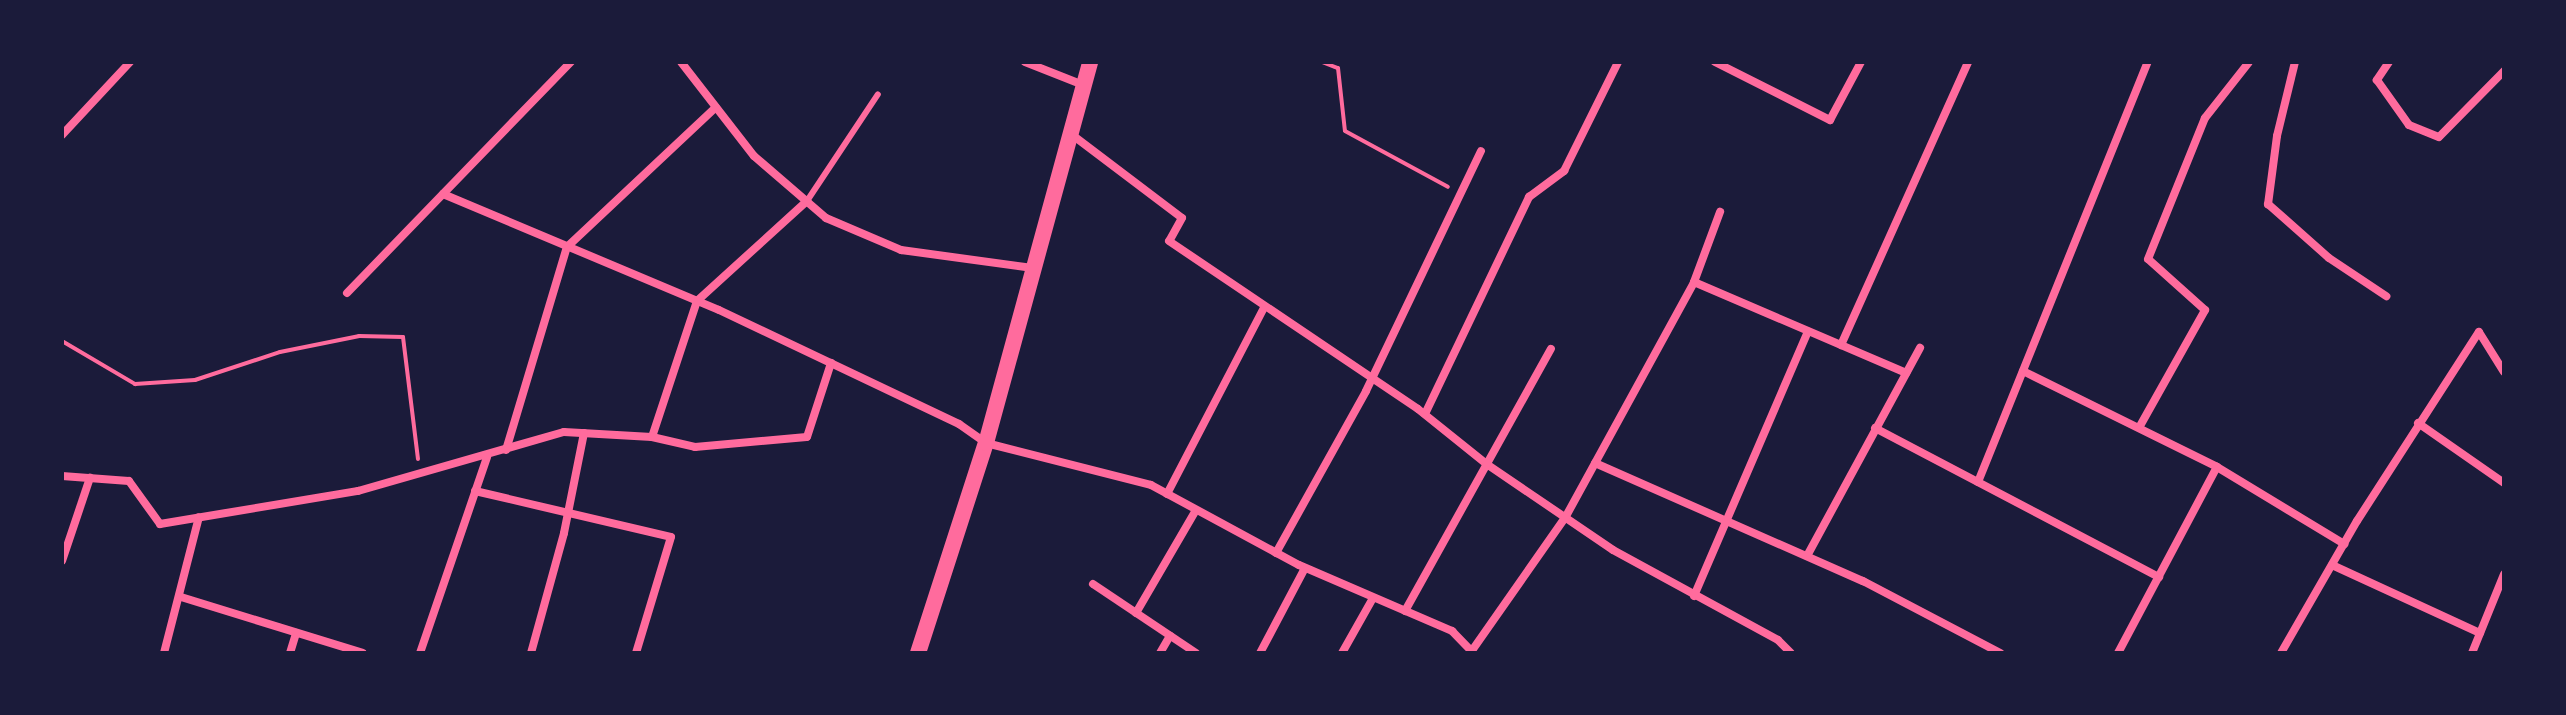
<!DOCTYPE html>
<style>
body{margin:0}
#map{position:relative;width:2566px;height:715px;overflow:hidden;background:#1b1b3a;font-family:Roboto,sans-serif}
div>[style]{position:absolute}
.path>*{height:4px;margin:-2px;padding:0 2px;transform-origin:2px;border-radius:2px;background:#ff6b9d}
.service>*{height:6px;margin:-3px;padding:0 3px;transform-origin:3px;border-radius:3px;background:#ff6b9d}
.minor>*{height:8px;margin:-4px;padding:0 4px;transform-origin:4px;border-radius:4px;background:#ff6b9d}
.secondary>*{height:16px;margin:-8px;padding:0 8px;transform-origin:8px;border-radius:8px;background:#ff6b9d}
span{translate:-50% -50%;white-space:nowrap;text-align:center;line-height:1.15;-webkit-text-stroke:7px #1b1b3a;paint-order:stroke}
.frame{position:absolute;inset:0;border:64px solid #1b1b3a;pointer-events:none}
</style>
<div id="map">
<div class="path">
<i style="left:1322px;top:62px;width:17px;rotate:21deg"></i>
<i style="left:1338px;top:68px;width:63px;rotate:83.7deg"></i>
<i style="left:1345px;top:131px;width:117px;rotate:28.5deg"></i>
<i style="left:62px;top:341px;width:85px;rotate:30.5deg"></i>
<i style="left:135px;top:384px;width:60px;rotate:-3.8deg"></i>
<i style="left:195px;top:380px;width:89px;rotate:-18.2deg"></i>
<i style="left:280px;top:352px;width:81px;rotate:-11.4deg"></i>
<i style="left:359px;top:336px;width:44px;rotate:1.3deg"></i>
<i style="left:403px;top:337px;width:123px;rotate:83deg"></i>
</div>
<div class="service">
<i style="left:807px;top:201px;width:128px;rotate:-56.4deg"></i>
</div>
<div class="minor">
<i style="left:681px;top:62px;width:119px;rotate:52.2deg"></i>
<i style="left:754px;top:156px;width:95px;rotate:40.7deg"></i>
<i style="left:826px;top:218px;width:82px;rotate:23.1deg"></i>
<i style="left:901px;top:250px;width:133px;rotate:7.8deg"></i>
<i style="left:1025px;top:62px;width:62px;rotate:21.6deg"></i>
<i style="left:1715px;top:62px;width:129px;rotate:26.8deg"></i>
<i style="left:1830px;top:120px;width:66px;rotate:-61.9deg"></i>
<i style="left:2295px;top:62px;width:76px;rotate:103.7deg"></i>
<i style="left:2277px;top:136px;width:69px;rotate:97.5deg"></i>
<i style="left:2268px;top:204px;width:81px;rotate:41.5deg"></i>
<i style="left:2329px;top:258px;width:69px;rotate:33.7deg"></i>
<i style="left:2389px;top:62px;width:22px;rotate:124deg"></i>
<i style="left:2377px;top:80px;width:55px;rotate:54.6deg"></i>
<i style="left:2409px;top:125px;width:32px;rotate:22deg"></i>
<i style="left:2439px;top:137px;width:93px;rotate:-45.4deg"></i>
<i style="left:1071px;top:134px;width:139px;rotate:37.1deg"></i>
<i style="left:1182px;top:218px;width:26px;rotate:119deg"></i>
<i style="left:1169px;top:241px;width:300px;rotate:34deg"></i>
<i style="left:1418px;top:409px;width:90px;rotate:38.7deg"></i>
<i style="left:1488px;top:465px;width:151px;rotate:34.2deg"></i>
<i style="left:1613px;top:550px;width:188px;rotate:28.6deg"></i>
<i style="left:1778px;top:640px;width:18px;rotate:45deg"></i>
<i style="left:62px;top:135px;width:100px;rotate:-47deg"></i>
<i style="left:443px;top:194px;width:299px;rotate:22.8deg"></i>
<i style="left:719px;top:310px;width:266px;rotate:25.4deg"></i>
<i style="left:959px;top:424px;width:33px;rotate:35deg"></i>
<i style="left:986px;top:443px;width:170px;rotate:14.3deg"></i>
<i style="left:1151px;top:485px;width:168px;rotate:28.4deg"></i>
<i style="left:1299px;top:565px;width:167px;rotate:23.3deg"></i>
<i style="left:1452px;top:631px;width:30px;rotate:46deg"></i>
<i style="left:1694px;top:282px;width:231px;rotate:23.2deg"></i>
<i style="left:347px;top:293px;width:322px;rotate:-45.9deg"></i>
<i style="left:1841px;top:345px;width:310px;rotate:-65.8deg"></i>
<i style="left:2023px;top:371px;width:216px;rotate:26.3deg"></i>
<i style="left:2217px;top:467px;width:149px;rotate:31.2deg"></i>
<i style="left:1425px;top:414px;width:241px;rotate:-64.4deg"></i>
<i style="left:1529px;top:197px;width:44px;rotate:-36.6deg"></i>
<i style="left:1564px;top:171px;width:122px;rotate:-63.6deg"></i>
<i style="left:2418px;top:423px;width:105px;rotate:34.9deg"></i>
<i style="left:2140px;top:426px;width:133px;rotate:-60.7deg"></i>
<i style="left:2205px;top:310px;width:76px;rotate:-138.2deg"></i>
<i style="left:2148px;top:259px;width:152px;rotate:-68deg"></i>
<i style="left:2205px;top:118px;width:71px;rotate:-51.8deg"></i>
<i style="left:1875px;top:428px;width:321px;rotate:27.7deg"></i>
<i style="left:652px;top:437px;width:143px;rotate:-71.7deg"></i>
<i style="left:697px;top:301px;width:149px;rotate:-42.3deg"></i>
<i style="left:506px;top:450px;width:212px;rotate:-73.3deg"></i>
<i style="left:567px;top:247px;width:204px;rotate:-43.2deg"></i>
<i style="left:1595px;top:463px;width:293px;rotate:23.8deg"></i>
<i style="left:1863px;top:581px;width:155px;rotate:27.7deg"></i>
<i style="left:62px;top:476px;width:67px;rotate:4.3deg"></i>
<i style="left:129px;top:481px;width:53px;rotate:54.2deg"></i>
<i style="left:160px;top:524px;width:201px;rotate:-9.5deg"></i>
<i style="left:358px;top:491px;width:214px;rotate:-16deg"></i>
<i style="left:564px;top:432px;width:88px;rotate:3.3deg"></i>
<i style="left:652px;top:437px;width:44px;rotate:13.1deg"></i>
<i style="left:695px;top:447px;width:112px;rotate:-5.1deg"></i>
<i style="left:807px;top:437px;width:78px;rotate:-72deg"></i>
<i style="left:1978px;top:482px;width:453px;rotate:-68deg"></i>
<i style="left:475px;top:491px;width:201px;rotate:13.2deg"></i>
<i style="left:671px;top:537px;width:121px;rotate:106.8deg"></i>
<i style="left:1167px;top:494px;width:210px;rotate:-62.5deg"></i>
<i style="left:1276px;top:553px;width:185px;rotate:-60.9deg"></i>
<i style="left:1366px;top:391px;width:266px;rotate:-64.4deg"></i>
<i style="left:1807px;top:556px;width:237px;rotate:-61.5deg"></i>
<i style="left:62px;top:561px;width:88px;rotate:-71.4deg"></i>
<i style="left:2332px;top:565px;width:163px;rotate:24.7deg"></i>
<i style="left:1093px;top:584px;width:124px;rotate:33.8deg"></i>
<i style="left:1694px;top:596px;width:288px;rotate:-66.7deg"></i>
<i style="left:181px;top:597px;width:190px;rotate:17.1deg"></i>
<i style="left:1405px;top:611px;width:300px;rotate:-60.9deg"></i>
<i style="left:1136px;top:613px;width:119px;rotate:-59.8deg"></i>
<i style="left:1471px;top:652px;width:164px;rotate:-55deg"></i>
<i style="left:1565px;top:518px;width:269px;rotate:-61.3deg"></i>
<i style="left:1694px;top:282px;width:75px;rotate:-69.6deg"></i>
<i style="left:164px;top:653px;width:140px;rotate:-75.6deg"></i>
<i style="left:290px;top:653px;width:21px;rotate:-73deg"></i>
<i style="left:420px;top:653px;width:207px;rotate:-71.1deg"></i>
<i style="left:531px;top:653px;width:124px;rotate:-74.6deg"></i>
<i style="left:564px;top:533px;width:102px;rotate:-78.7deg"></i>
<i style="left:1160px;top:653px;width:20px;rotate:-60deg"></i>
<i style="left:1260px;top:653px;width:96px;rotate:-62.1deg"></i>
<i style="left:1342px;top:653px;width:63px;rotate:-60.6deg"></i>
<i style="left:2118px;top:653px;width:211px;rotate:-62deg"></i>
<i style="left:2281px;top:653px;width:152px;rotate:-60.1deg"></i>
<i style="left:2357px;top:521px;width:225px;rotate:-57.2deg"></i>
<i style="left:2479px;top:332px;width:47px;rotate:58deg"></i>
<i style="left:2472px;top:653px;width:85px;rotate:-67.9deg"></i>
</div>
<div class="secondary">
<i style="left:918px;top:653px;width:221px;rotate:-72.1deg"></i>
<i style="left:986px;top:443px;width:395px;rotate:-74.7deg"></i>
</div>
<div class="frame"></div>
</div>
